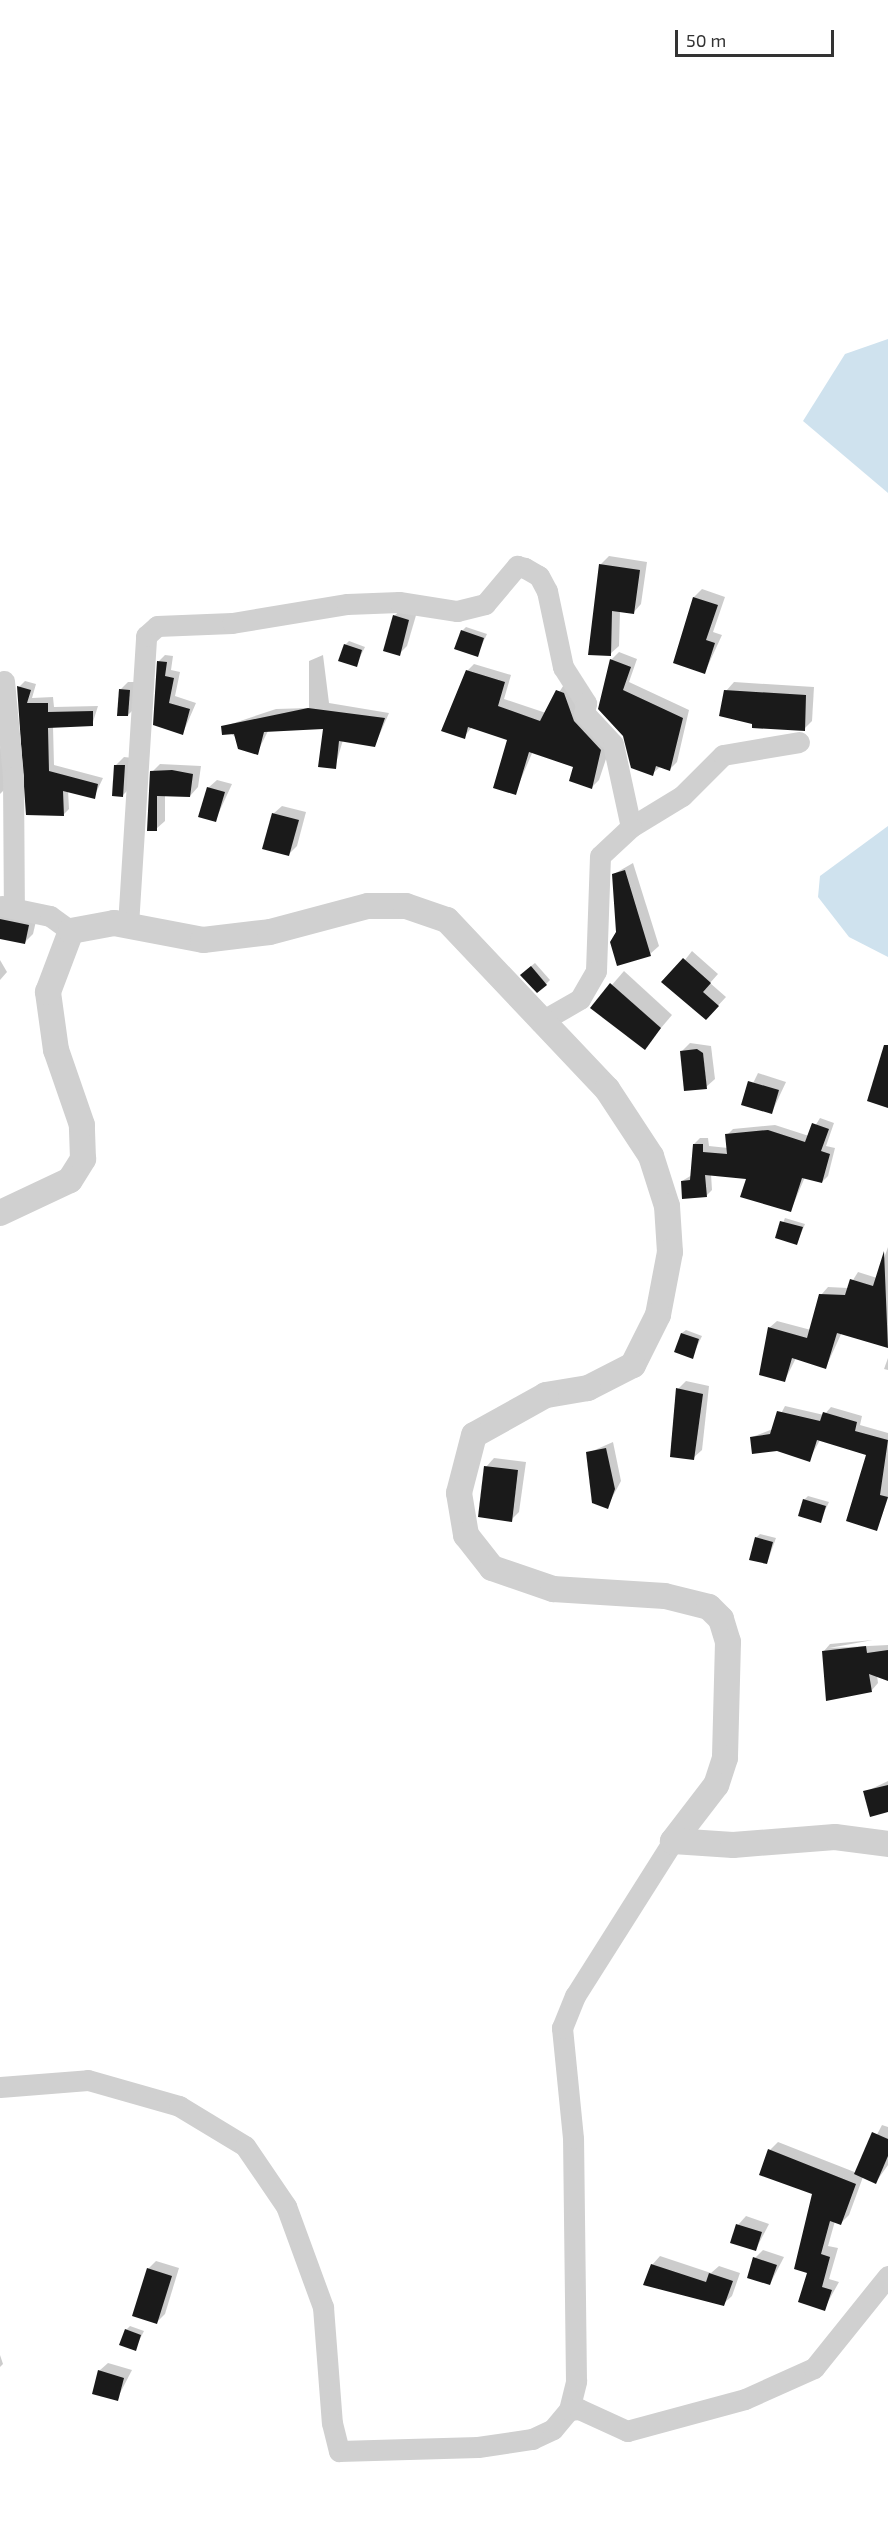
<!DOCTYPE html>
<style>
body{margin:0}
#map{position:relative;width:888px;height:2547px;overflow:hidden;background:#fff;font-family:"Exo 2",sans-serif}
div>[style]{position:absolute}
.water>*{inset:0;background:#cfe2ee}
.shadow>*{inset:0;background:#0003}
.building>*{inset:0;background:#1a1a1a}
.minor>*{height:21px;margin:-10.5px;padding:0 10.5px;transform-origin:10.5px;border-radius:10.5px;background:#d0d0d0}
.tertiary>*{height:26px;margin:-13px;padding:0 13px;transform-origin:13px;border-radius:13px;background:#d0d0d0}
span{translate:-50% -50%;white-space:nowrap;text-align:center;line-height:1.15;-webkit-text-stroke:6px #fff;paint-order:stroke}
.scale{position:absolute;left:675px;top:30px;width:159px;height:27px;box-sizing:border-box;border:3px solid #333;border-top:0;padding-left:8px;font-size:18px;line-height:21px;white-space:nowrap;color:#333;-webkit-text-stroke:4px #fff;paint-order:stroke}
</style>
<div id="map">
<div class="water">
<i style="clip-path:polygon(888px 339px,888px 493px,803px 421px,845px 354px)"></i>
<i style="clip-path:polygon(888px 826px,888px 957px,849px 937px,818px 897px,820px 876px)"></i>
</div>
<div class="shadow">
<i style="clip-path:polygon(609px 556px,647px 562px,641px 604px,633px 613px,620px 611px,619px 646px,610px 654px,600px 565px)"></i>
<i style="clip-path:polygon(702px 589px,725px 597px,713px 632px,722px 635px,705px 672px,675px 662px,694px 597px)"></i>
<i style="clip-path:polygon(403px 608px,417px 612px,407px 646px,399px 654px,394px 616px)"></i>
<i style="clip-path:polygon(466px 627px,487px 634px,477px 655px,462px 631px)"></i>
<i style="clip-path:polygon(349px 641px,365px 647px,356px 665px,345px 645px)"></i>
<i style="clip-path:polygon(619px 652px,637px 659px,629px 682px,689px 710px,677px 762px,670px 769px,660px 767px,652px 774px,624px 735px,611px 660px)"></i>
<i style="clip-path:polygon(165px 655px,173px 656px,171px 670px,180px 672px,175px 696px,196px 703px,183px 733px,155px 724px,159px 661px)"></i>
<i style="clip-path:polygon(323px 655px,329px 703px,389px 713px,375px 745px,343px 740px,335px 767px,324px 728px,268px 731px,257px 753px,222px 727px,276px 709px,309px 708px,309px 661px)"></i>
<i style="clip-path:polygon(474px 664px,511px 675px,504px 699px,546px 713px,565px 683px,609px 750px,599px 780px,592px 787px,575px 766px,533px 751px,515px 793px,509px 739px,472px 727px,464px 737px,467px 671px)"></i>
<i style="clip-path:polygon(25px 681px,36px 684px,32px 698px,53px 697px,54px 707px,98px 706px,92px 725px,53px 726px,54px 765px,103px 778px,94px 797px,68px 790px,69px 809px,63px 815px,19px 687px)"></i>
<i style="clip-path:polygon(128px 682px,137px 682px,136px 707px,128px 715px,120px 690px)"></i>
<i style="clip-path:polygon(734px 682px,814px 687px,812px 721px,804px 729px,754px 723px,726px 691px)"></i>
<i style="clip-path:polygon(0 742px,6px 788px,0 794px)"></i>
<i style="clip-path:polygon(124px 757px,133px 758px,131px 787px,123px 795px,115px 766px)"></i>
<i style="clip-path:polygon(160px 764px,201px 766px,198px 787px,190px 796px,165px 795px,165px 821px,156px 829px,152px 772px)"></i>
<i style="clip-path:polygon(217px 780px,232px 784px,215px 821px,208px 788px)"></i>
<i style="clip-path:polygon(282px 806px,306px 812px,297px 846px,289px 854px,273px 814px)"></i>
<i style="clip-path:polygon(633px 863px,659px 946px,650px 954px,617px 932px,614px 874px)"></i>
<i style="clip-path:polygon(0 910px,37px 917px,33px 934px,25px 942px,0 938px)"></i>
<i style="clip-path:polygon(692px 951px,718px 974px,710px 983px,726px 997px,714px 1010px,666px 984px)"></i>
<i style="clip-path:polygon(0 960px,7px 972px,0 980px)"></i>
<i style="clip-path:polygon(535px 963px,550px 980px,546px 984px,525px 971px)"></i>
<i style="clip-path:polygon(624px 971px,672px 1015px,644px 1048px,592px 1008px)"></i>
<i style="clip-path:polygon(690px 1043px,711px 1046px,715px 1079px,706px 1087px,682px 1051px)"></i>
<i style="clip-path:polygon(758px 1073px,786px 1082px,772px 1112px,743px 1104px)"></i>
<i style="clip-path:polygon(820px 1118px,834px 1123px,826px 1146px,835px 1148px,828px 1176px,822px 1182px,805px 1177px,791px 1210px,748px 1177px,711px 1174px,712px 1190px,706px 1196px,682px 1181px,692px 1175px,694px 1144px,700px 1138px,708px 1138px,709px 1146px,728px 1148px,727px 1135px,733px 1129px,775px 1125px,809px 1136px)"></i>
<i style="clip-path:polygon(785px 1218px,805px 1224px,797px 1243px,777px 1237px)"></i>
<i style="clip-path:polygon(888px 1247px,888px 1346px,842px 1332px,826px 1367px,796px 1358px,785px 1380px,769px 1328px,777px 1321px,811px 1330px,821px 1295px,828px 1287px,848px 1288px,858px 1272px,877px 1278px)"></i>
<i style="clip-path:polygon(686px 1330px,702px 1336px,692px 1357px,682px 1333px)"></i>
<i style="clip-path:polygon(888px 1358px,888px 1370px,884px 1369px)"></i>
<i style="clip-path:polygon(686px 1381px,709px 1386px,702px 1450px,693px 1458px,678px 1389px)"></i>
<i style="clip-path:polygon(785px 1406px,824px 1415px,831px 1407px,862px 1416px,860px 1425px,888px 1433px,888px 1498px,877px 1529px,868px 1454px,820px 1440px,809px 1460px,752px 1437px,773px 1429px)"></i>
<i style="clip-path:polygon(613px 1442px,621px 1481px,607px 1507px,588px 1453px)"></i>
<i style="clip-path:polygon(494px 1458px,526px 1462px,519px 1512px,511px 1520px,486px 1467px)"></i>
<i style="clip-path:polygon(808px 1496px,829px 1502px,820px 1521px,804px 1500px)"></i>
<i style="clip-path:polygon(760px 1534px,776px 1538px,767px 1563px,756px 1538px)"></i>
<i style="clip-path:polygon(873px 1640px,829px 1648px,888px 1645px,888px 1679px,877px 1675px,878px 1683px,872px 1690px,824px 1651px,830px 1644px)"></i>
<i style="clip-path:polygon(888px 1781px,888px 1810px,865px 1792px)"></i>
<i style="clip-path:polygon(882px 2125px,888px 2127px,888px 2165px,876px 2182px,863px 2177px,849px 2215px,841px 2223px,835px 2221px,828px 2246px,838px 2248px,829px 2279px,839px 2282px,824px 2309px,809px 2272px,814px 2193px,770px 2150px,778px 2142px,857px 2173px)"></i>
<i style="clip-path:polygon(746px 2216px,769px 2224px,756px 2249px,738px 2225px)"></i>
<i style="clip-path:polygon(763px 2250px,784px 2257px,770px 2284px,755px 2258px)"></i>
<i style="clip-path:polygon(660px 2256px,711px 2273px,719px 2266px,740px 2273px,732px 2296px,723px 2304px,652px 2265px)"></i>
<i style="clip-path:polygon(156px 2261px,179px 2268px,165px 2314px,157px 2322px,148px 2269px)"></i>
<i style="clip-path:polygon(130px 2326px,144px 2331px,135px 2349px,126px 2330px)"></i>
<i style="clip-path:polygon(0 2355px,3px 2364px,0 2367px)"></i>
<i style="clip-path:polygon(108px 2363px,132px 2370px,117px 2399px,99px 2371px)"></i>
</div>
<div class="building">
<i style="clip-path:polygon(599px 564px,640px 570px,634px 614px,612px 611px,611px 656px,588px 655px)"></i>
<i style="clip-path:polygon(693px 597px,718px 605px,706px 640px,715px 643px,705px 674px,673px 663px)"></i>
<i style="clip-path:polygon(393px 615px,409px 620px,400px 656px,383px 651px)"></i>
<i style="clip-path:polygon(461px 630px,484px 638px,478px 657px,454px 649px)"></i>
<i style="clip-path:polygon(344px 644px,362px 650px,357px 667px,338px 661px)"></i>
<i style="clip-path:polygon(610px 659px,631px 667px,623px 690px,683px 718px,670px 771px,656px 766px,653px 776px,631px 768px,623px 736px,598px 709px)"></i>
<i style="clip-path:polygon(157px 661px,167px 662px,165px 676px,174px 678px,169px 703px,190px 709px,183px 735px,153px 725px)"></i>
<i style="clip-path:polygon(466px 670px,505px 682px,498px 706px,540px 721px,556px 690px,564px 693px,574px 721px,601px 750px,592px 789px,569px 781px,573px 767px,529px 752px,516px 795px,493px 788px,507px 740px,468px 727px,465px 739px,441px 731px)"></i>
<i style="clip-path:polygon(17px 686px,31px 690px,27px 703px,48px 703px,48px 712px,93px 711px,93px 726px,48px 728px,49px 771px,98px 784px,95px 799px,63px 791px,64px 816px,26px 815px)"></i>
<i style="clip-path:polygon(119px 689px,130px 690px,128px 716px,117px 716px)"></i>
<i style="clip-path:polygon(724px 690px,806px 695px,805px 731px,752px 728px,752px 724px,719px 716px)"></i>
<i style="clip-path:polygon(308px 708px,385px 718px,375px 747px,339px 741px,336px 769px,318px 767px,323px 729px,264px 732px,258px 755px,238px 749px,234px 734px,222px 735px,221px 726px)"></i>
<i style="clip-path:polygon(114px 765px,125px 765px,123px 797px,112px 796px)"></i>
<i style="clip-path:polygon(172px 770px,193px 774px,190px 797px,157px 796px,157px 831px,147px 831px,150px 771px)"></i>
<i style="clip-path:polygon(207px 787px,225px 792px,216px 822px,198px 817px)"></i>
<i style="clip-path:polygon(272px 813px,299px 820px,289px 856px,262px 849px)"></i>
<i style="clip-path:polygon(625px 870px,651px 956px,617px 966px,610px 942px,616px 932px,612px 874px)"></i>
<i style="clip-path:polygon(0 919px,29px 925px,25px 944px,0 939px)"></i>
<i style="clip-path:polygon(683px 958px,711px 983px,703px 992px,719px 1006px,706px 1020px,661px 982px)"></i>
<i style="clip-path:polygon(531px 966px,547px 985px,537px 993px,520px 975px)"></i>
<i style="clip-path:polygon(610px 983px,661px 1028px,645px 1050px,590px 1008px)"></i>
<i style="clip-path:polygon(884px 1045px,888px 1045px,888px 1108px,867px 1101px)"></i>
<i style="clip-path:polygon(697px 1049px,703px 1053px,707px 1089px,684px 1091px,680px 1051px)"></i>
<i style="clip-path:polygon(748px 1081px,779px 1090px,772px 1114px,741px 1105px)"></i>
<i style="clip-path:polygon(812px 1123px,829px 1129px,821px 1151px,830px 1154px,822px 1183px,802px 1178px,791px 1212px,740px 1197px,746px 1179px,705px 1175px,707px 1197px,682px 1199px,681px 1181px,690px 1180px,693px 1144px,703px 1144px,703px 1152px,727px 1154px,725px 1134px,768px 1130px,805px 1142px)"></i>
<i style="clip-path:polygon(780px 1221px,803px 1227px,797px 1245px,775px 1238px)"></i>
<i style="clip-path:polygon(884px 1251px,888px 1348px,837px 1333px,826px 1369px,792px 1358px,785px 1382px,759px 1375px,768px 1327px,807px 1338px,819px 1294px,845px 1295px,850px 1279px,873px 1286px)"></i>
<i style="clip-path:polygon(681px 1333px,699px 1339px,693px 1359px,674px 1352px)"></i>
<i style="clip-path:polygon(676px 1388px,703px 1394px,694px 1460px,670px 1457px)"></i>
<i style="clip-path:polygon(777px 1411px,820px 1421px,823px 1412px,857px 1422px,855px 1431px,888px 1440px,880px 1495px,888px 1497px,877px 1531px,846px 1521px,866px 1455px,817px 1440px,810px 1462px,777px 1451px,752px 1454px,750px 1437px,770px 1434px)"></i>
<i style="clip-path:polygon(606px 1448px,615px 1489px,608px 1509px,592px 1503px,586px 1452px)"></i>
<i style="clip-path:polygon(484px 1466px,518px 1470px,512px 1522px,478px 1517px)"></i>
<i style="clip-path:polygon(803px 1499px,826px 1506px,821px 1523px,798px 1516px)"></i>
<i style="clip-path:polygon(755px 1537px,773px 1542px,767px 1564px,749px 1560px)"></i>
<i style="clip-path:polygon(866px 1646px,867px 1653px,888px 1650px,888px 1681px,869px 1674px,872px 1692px,826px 1701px,822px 1651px)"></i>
<i style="clip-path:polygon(888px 1785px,888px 1812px,870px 1817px,863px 1791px)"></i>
<i style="clip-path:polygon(872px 2132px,888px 2139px,888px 2156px,876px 2184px,854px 2174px)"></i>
<i style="clip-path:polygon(768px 2149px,856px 2184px,841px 2225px,830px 2221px,821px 2254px,830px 2257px,822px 2287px,832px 2290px,825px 2311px,798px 2302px,807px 2273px,794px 2269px,812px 2194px,759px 2175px)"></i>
<i style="clip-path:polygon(736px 2224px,762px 2232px,756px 2251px,730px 2243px)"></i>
<i style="clip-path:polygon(753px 2257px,777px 2265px,770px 2285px,747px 2278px)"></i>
<i style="clip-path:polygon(651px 2264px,706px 2282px,709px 2273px,733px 2281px,724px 2306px,643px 2285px)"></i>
<i style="clip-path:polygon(147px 2268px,172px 2276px,157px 2324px,132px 2316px)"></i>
<i style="clip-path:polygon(125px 2329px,141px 2335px,136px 2351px,119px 2345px)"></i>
<i style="clip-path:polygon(98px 2370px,124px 2378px,118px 2401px,92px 2394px)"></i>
</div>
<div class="minor">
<i style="left:4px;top:681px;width:96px;rotate:84.6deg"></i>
<i style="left:13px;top:777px;width:131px;rotate:89.6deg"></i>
<i style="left:631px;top:827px;width:60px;rotate:-31.3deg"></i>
<i style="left:682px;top:796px;width:58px;rotate:-45deg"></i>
<i style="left:723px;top:755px;width:77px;rotate:-9.7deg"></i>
<i style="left:2px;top:906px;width:49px;rotate:11.8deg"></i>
<i style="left:50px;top:916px;width:26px;rotate:36deg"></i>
<i style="left:128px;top:925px;width:290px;rotate:-86.4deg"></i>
<i style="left:146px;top:636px;width:15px;rotate:-42deg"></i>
<i style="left:157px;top:626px;width:75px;rotate:-2.3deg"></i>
<i style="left:232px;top:623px;width:117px;rotate:-9.4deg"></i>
<i style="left:347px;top:604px;width:52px;rotate:-2.2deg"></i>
<i style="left:399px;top:602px;width:59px;rotate:8.8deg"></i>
<i style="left:457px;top:611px;width:29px;rotate:-14deg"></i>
<i style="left:485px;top:604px;width:50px;rotate:-49.9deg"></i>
<i style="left:517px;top:566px;width:8px;rotate:14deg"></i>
<i style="left:525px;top:568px;width:16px;rotate:30deg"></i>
<i style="left:539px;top:576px;width:17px;rotate:62deg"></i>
<i style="left:547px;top:591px;width:78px;rotate:78.1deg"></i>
<i style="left:563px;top:667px;width:43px;rotate:57.4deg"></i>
<i style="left:586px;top:703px;width:10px;rotate:101deg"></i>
<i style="left:584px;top:713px;width:42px;rotate:46.9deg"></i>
<i style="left:613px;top:744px;width:85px;rotate:77.8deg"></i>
<i style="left:631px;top:827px;width:42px;rotate:136.9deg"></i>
<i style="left:600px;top:856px;width:115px;rotate:92deg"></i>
<i style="left:596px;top:971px;width:32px;rotate:120deg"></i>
<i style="left:580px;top:999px;width:46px;rotate:150.1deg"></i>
<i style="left:0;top:2087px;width:88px;rotate:-4.5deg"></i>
<i style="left:88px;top:2080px;width:95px;rotate:15.9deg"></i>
<i style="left:179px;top:2106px;width:77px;rotate:31.2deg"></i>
<i style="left:245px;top:2146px;width:73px;rotate:55.7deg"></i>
<i style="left:286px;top:2206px;width:108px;rotate:69.9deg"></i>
<i style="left:323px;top:2307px;width:116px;rotate:85.6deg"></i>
<i style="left:332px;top:2423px;width:29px;rotate:76deg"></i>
<i style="left:339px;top:2451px;width:139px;rotate:-1.6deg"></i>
<i style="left:478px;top:2447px;width:55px;rotate:-8.4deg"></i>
<i style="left:532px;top:2439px;width:23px;rotate:-25deg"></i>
<i style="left:553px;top:2429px;width:25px;rotate:-50deg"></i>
<i style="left:569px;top:2410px;width:30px;rotate:-76deg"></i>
<i style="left:576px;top:2381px;width:243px;rotate:-90.7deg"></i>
<i style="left:573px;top:2138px;width:111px;rotate:-95.7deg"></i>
<i style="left:562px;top:2028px;width:35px;rotate:-68deg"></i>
<i style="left:575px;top:1996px;width:183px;rotate:-57.7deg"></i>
<i style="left:569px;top:2410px;width:10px;rotate:-6deg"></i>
<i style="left:579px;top:2409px;width:53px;rotate:24.6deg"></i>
<i style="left:627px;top:2431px;width:122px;rotate:-15.2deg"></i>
<i style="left:745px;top:2399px;width:76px;rotate:-24.2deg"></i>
<i style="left:814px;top:2368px;width:118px;rotate:-51.2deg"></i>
</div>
<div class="tertiary">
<i style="left:0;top:1213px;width:77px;rotate:-25.2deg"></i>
<i style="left:70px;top:1180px;width:25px;rotate:-58deg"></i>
<i style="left:83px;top:1159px;width:34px;rotate:-92deg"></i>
<i style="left:82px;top:1125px;width:79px;rotate:-109.1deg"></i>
<i style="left:56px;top:1050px;width:59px;rotate:-97.9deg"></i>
<i style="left:48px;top:992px;width:65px;rotate:-69.3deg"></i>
<i style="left:71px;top:931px;width:44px;rotate:-10.5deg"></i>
<i style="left:114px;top:923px;width:91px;rotate:10.8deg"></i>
<i style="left:203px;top:940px;width:67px;rotate:-6.8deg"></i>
<i style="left:270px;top:932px;width:101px;rotate:-14.9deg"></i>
<i style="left:368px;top:906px;width:38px"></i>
<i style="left:406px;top:906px;width:43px;rotate:18.9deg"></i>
<i style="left:447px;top:920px;width:233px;rotate:46.6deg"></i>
<i style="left:607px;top:1089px;width:80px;rotate:56.7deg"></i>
<i style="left:651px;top:1156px;width:52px;rotate:72.3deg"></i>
<i style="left:667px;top:1206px;width:46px;rotate:86.3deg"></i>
<i style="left:670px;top:1252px;width:64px;rotate:100.8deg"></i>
<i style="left:658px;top:1315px;width:56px;rotate:116.6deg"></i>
<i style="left:633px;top:1365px;width:51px;rotate:152.9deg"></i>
<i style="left:588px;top:1388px;width:43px;rotate:170.5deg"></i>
<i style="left:546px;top:1395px;width:82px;rotate:150.9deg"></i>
<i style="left:474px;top:1435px;width:60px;rotate:104.5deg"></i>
<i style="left:459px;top:1493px;width:43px;rotate:80.5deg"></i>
<i style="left:466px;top:1535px;width:42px;rotate:51.8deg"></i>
<i style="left:492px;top:1568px;width:65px;rotate:19deg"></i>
<i style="left:553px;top:1589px;width:112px;rotate:3.6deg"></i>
<i style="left:665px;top:1596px;width:45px;rotate:14deg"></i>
<i style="left:709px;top:1607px;width:17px;rotate:45deg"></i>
<i style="left:721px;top:1619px;width:24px;rotate:73deg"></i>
<i style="left:728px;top:1642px;width:116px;rotate:91.5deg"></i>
<i style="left:725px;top:1758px;width:28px;rotate:108deg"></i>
<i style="left:716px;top:1785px;width:71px;rotate:127.5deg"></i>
<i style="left:673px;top:1841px;width:60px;rotate:3.8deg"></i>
<i style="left:733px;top:1845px;width:102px;rotate:-4.5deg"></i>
<i style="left:835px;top:1837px;width:53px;rotate:7.5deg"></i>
</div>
<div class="scale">50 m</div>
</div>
